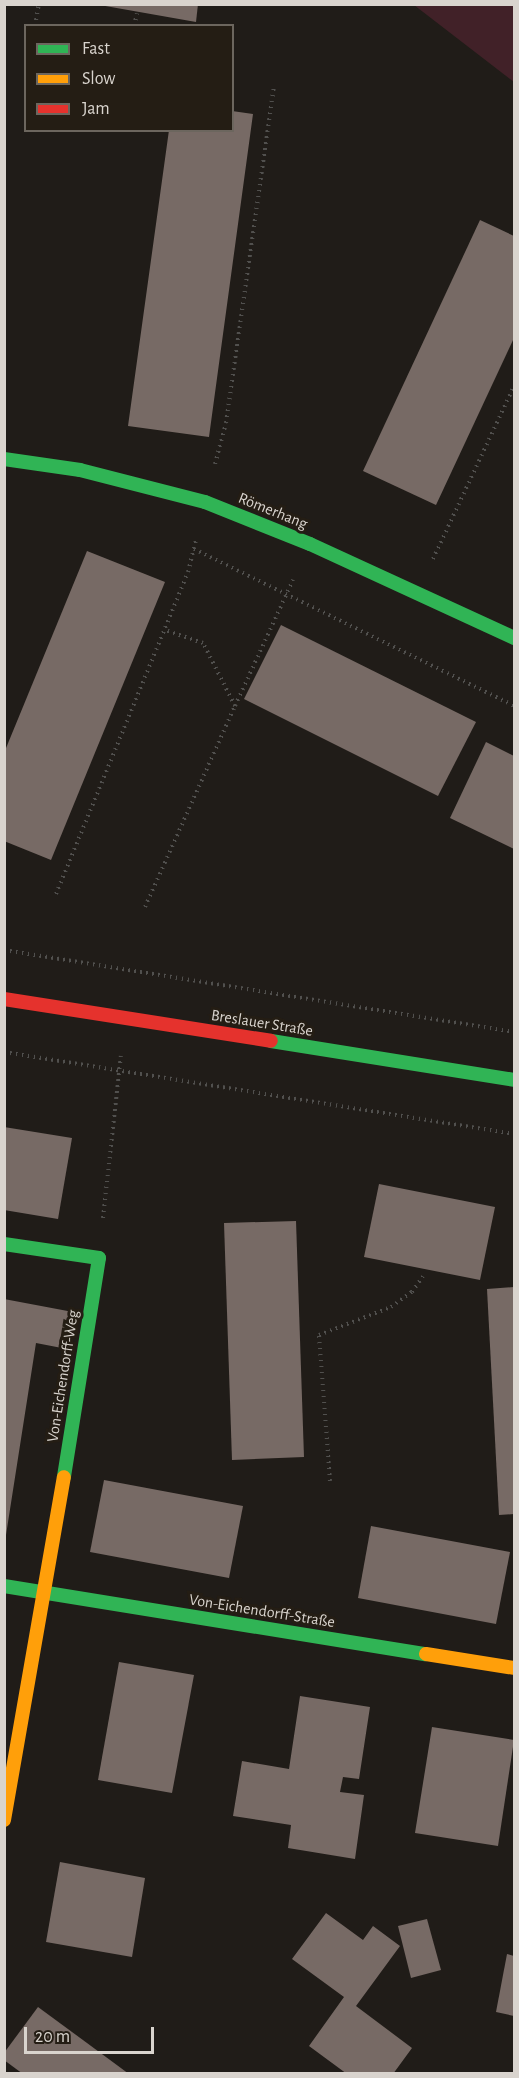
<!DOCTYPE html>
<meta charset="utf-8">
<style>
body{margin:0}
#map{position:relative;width:519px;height:2078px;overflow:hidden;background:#201c18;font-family:"Alegreya Sans",sans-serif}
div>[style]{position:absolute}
.green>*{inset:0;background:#412128}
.building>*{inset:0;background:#776a65}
.path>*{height:4px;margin-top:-2px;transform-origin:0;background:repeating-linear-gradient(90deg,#51504e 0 1.5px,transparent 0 6px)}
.fast>*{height:14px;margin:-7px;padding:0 7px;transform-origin:7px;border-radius:7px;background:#30b455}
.slow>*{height:14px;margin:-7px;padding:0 7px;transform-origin:7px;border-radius:7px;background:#ff9f0a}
.jam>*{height:14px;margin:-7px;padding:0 7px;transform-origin:7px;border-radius:7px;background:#e5322d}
span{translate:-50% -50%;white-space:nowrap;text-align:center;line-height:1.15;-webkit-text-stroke:6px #241d14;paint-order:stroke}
.street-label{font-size:16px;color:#d9d4ce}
.frame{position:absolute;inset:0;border:6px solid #d9d4ce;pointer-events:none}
.legend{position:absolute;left:24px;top:24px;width:210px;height:108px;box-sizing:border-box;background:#241d14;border:2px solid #6c665e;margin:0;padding:8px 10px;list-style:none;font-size:18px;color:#d9d4ce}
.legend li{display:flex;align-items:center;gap:12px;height:30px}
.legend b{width:30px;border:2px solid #6c665e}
.scale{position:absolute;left:24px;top:2027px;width:130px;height:27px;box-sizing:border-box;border:3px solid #d9d4ce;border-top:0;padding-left:8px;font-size:18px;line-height:21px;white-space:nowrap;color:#d9d4ce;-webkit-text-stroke:4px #241d14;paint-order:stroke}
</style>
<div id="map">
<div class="green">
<i style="clip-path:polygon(414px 5px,514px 5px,514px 82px)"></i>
</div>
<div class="building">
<i style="clip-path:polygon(94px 4px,198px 4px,196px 22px)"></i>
<i style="clip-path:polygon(232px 111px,253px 114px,209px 437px,128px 426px,169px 130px,232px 130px)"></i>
<i style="clip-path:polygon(480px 220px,514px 236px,514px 338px,436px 505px,363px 471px)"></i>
<i style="clip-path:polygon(87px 551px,165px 582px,51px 860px,4px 841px,4px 753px)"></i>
<i style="clip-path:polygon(281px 625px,476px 722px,438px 796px,244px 699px)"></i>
<i style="clip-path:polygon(486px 742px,514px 756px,514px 849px,450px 818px)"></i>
<i style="clip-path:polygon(4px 1127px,72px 1138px,58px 1219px,4px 1210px)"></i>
<i style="clip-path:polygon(379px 1184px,495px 1207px,480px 1280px,364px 1257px)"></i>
<i style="clip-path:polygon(296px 1221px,304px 1457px,232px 1460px,224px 1223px)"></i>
<i style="clip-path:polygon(514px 1287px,514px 1514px,499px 1515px,487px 1289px)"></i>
<i style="clip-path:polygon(4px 1299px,73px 1312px,67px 1349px,36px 1343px,6px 1535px)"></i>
<i style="clip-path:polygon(104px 1480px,243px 1506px,229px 1578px,90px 1552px)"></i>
<i style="clip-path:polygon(371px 1526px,510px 1552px,496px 1624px,358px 1598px)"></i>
<i style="clip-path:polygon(119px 1662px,194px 1675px,172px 1793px,98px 1780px)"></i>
<i style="clip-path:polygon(300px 1696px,370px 1707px,359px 1779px,343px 1777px,340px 1792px,364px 1795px,355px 1859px,288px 1848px,291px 1825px,233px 1816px,242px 1761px,289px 1769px)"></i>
<i style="clip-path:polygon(432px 1727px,514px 1740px,498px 1846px,415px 1833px)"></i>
<i style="clip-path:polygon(60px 1862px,145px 1878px,132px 1957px,46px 1942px)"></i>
<i style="clip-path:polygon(326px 1913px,363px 1940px,373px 1926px,400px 1946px,356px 2006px,412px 2048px,393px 2074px,347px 2074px,309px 2046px,344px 1997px,292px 1959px)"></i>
<i style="clip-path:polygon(427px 1919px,441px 1970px,411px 1978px,398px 1926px)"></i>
<i style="clip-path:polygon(507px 1954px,514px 1956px,514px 2016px,496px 2012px)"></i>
<i style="clip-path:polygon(38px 2007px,87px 2043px,129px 2074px,23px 2074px,4px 2060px,4px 2053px)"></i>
</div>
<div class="path">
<i style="left:35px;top:26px;width:22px;rotate:-80deg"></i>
<i style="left:134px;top:26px;width:13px;rotate:-77deg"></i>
<i style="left:215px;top:464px;width:42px;rotate:-75deg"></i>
<i style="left:226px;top:423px;width:339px;rotate:-81.9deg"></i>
<i style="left:194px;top:549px;width:356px;rotate:26.1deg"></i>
<i style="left:433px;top:559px;width:191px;rotate:-64.9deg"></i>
<i style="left:235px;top:706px;width:139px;rotate:-65.3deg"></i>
<i style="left:56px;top:894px;width:348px;rotate:-67.7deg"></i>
<i style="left:188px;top:572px;width:32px;rotate:-76deg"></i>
<i style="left:145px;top:907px;width:220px;rotate:-65.9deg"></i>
<i style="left:235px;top:706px;width:71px;rotate:-116.9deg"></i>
<i style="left:203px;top:643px;width:40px;rotate:-161.1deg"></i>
<i style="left:4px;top:950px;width:517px;rotate:9.13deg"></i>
<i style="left:4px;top:1052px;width:517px;rotate:9.13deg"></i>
<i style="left:103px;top:1218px;width:163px;rotate:-83.7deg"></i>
<i style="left:330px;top:1481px;width:146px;rotate:-94.3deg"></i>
<i style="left:319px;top:1335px;width:77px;rotate:-21.3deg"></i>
<i style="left:391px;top:1307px;width:26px;rotate:-36deg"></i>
<i style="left:412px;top:1292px;width:19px;rotate:-55deg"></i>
</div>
<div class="fast">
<i style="left:4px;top:459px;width:77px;rotate:8.2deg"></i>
<i style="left:80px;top:470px;width:129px;rotate:14.4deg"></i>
<i style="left:205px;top:502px;width:113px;rotate:21.8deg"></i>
<i style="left:310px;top:544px;width:225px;rotate:24.7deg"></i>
<i style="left:271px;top:1041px;width:246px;rotate:9.1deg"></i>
<i style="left:4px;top:1244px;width:96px;rotate:8.4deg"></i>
<i style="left:99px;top:1258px;width:222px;rotate:99.1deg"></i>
<i style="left:4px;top:1586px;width:427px;rotate:9.2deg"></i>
</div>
<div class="slow">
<i style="left:426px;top:1654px;width:89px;rotate:9deg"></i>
<i style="left:4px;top:1820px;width:348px;rotate:-80.1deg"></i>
</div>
<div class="jam">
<i style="left:4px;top:999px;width:270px;rotate:8.9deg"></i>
</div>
<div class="street-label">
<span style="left:273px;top:511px;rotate:22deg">Römerhang</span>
<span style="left:262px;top:1023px;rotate:9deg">Breslauer Straße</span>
<span style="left:63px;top:1376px;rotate:-81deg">Von-Eichendorff-Weg</span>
<span style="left:262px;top:1611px;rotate:9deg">Von-Eichendorff-Straße</span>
</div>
<div class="frame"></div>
<ul class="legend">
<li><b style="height:8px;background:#30b455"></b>Fast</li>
<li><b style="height:8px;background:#ff9f0a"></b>Slow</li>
<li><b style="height:8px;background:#e5322d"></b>Jam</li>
</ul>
<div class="scale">20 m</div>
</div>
